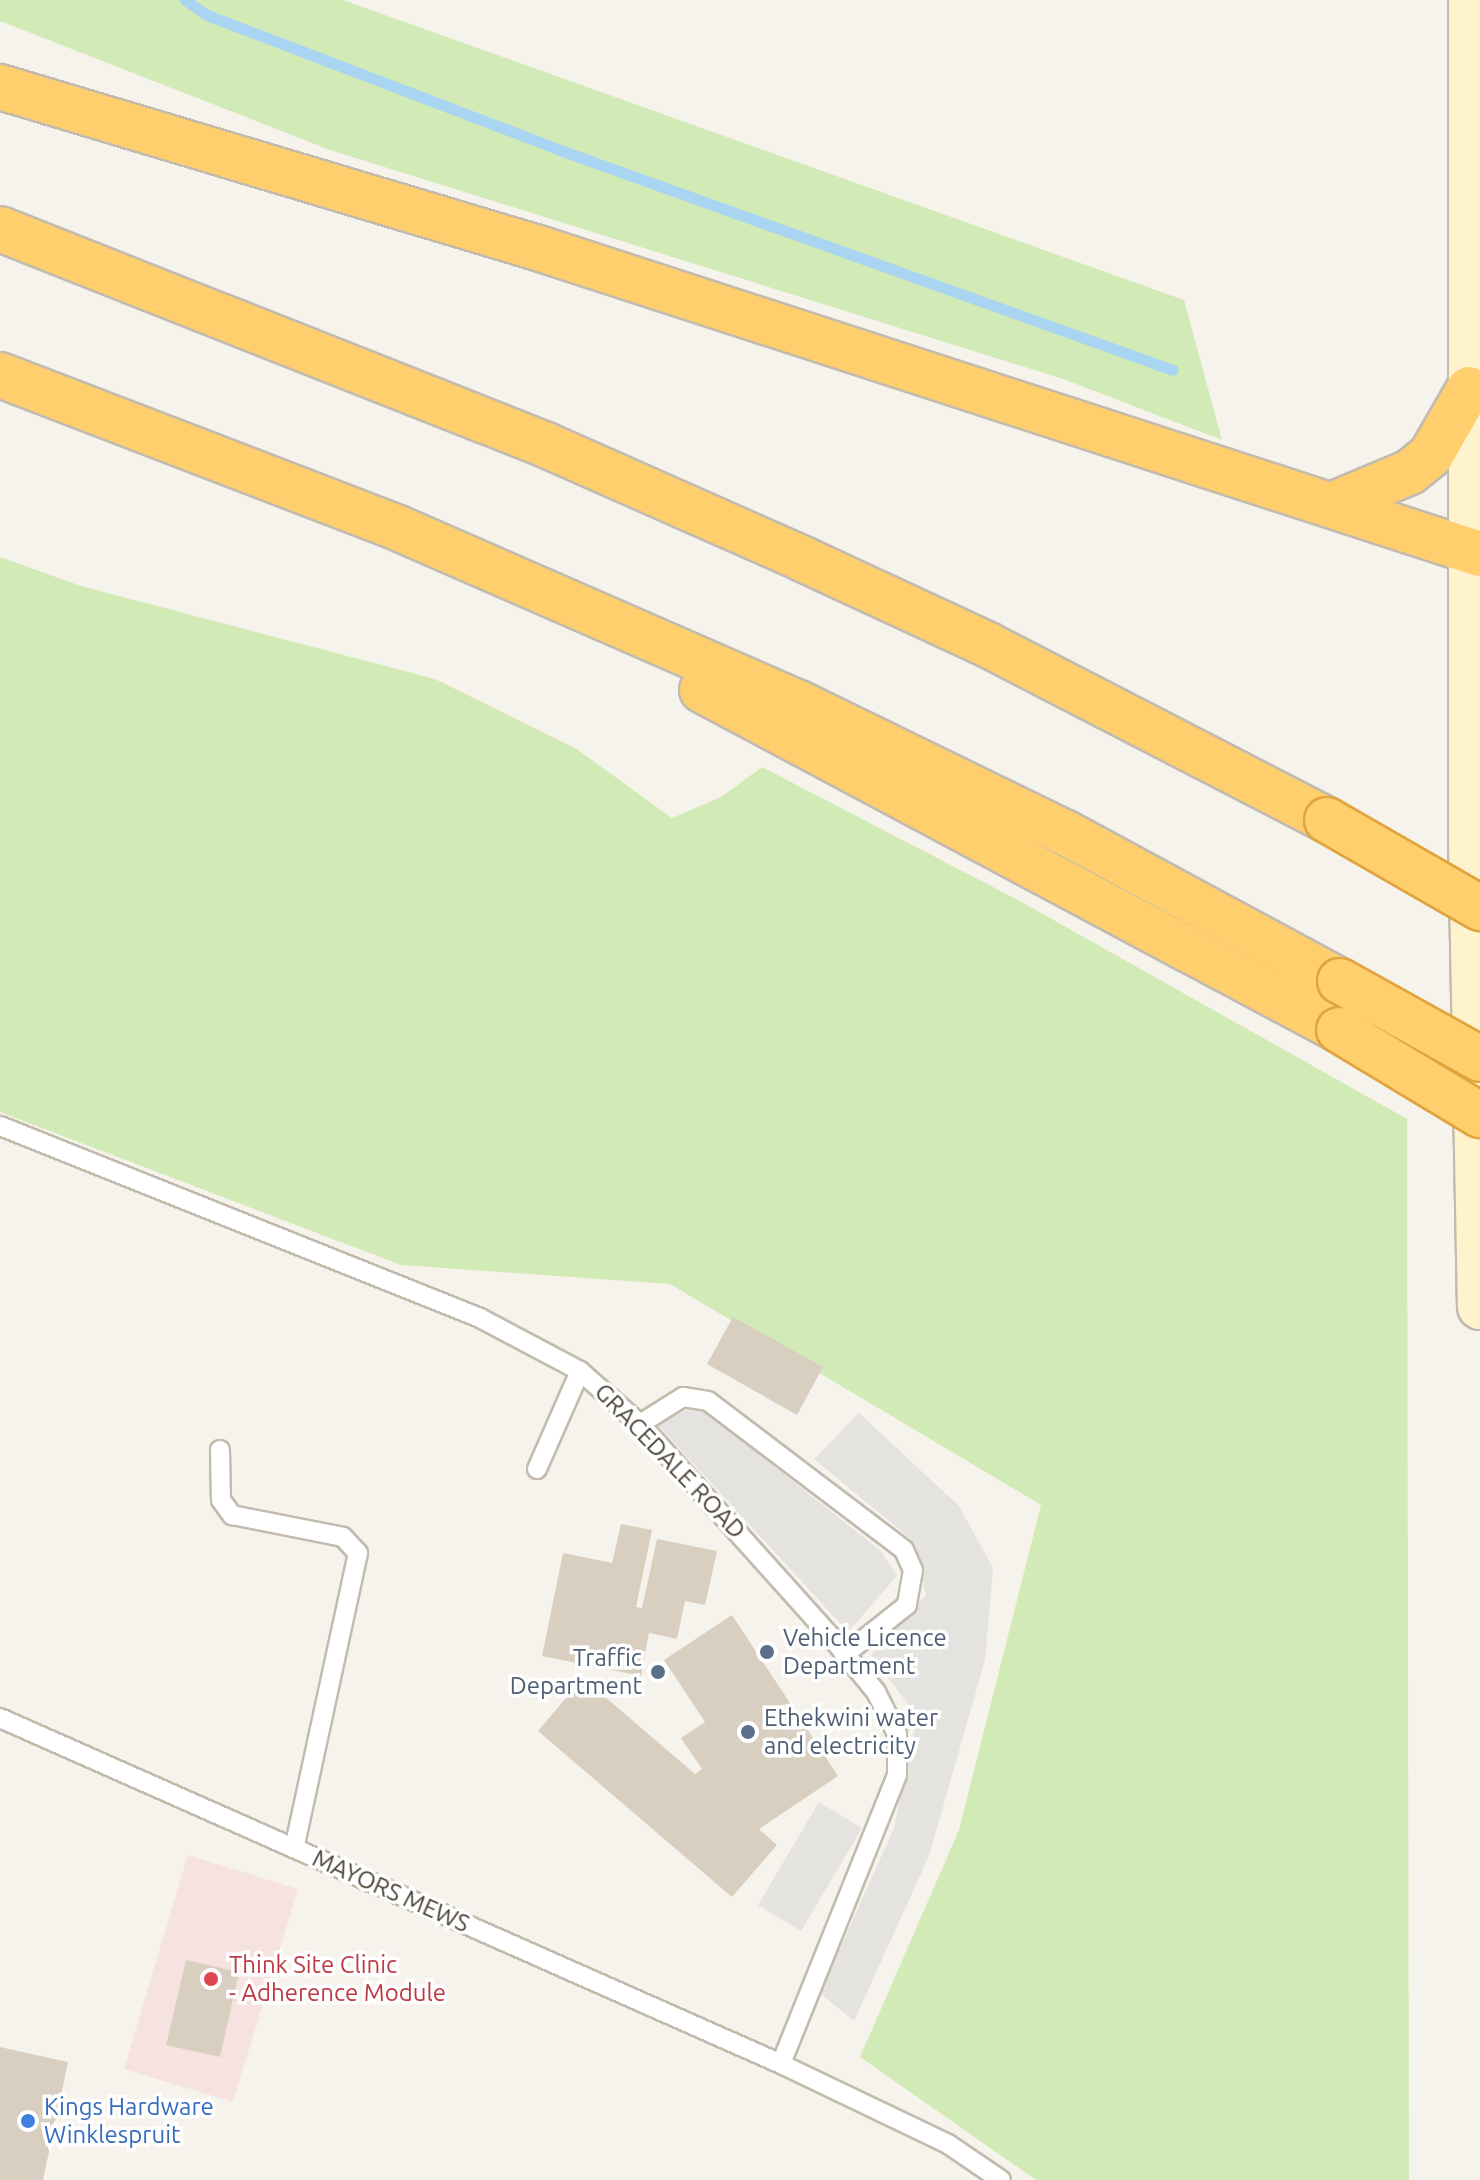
<!DOCTYPE html>
<style>
body{margin:0}
#map{position:relative;width:1480px;height:2180px;overflow:hidden;background:#f6f3ec;font-family:Ubuntu,sans-serif}
div>[style]{position:absolute}
.medical>*{inset:0;background:#f6e3e0}
.green>*{inset:0;background:#d2eab5}
.parking>*{inset:0;background:#e5e3e0}
.stream>*{height:11px;margin:-5.5px;padding:0 5.5px;transform-origin:5.5px;border-radius:5.5px;background:#a9d4f2}
.building>*{inset:0;background:#d8cfc1}
.roads{filter:drop-shadow(2px 0 #c2bbae) drop-shadow(-2px 0 #c2bbae) drop-shadow(0 2px #c2bbae) drop-shadow(0 -2px #c2bbae)}
.lane>*{height:18px;margin:-9px;padding:0 9px;transform-origin:9px;border-radius:9px;background:#fff}
.secondary>*{height:44px;margin:-22px;padding:0 22px;transform-origin:22px;border-radius:22px;background:#fff3cd}
.highway>*{height:44px;margin:-22px;padding:0 22px;transform-origin:22px;border-radius:22px;background:#ffcf6e}
.bridges{filter:drop-shadow(2px 0 #e0a43c) drop-shadow(-2px 0 #e0a43c) drop-shadow(0 2px #e0a43c) drop-shadow(0 -2px #e0a43c)}
.highway-bridge>*{height:44px;margin:-22px;padding:0 22px;transform-origin:22px;border-radius:22px;background:#ffcf6e}
.dots>*{width:22px;height:22px;translate:-50% -50%;box-sizing:border-box;border:4px solid #fff;border-radius:50%}
span{translate:-50% -50%;white-space:nowrap;text-align:center;line-height:1.15;-webkit-text-stroke:7px #fff;paint-order:stroke}
.street-label{font-size:24px;color:#4b4439}
.service-label{font-size:24px;color:#4e5e75}
.left{translate:0 -50%;text-align:left}
.right{translate:-100% -50%;text-align:right}
.health-label{font-size:24px;color:#be3a42}
.shop-label{font-size:24px;color:#366cbe}
</style>
<div id="map">
<div class="medical">
<i style="clip-path:polygon(188px 1855px,298px 1889px,233px 2102px,124px 2069px)"></i>
</div>
<div class="green">
<i style="clip-path:polygon(0 0,343px 0,1184px 300px,1222px 440px,1063px 379px,330px 150px,0 21px)"></i>
<i style="clip-path:polygon(0 557px,81px 586px,435px 679px,575px 748px,672px 818px,721px 797px,762px 767px,1018px 900px,1407px 1119px,1409px 2180px,1036px 2180px,860px 2057px,959px 1830px,1041px 1505px,670px 1284px,401px 1265px,0 1112px)"></i>
</div>
<div class="parking">
<i style="clip-path:polygon(697px 1405px,882px 1552px,897px 1576px,848px 1632px,657px 1424px)"></i>
<i style="clip-path:polygon(859px 1413px,959px 1506px,993px 1568px,985px 1660px,929px 1856px,854px 2021px,820px 1993px,894px 1828px,917px 1716px,871px 1655px,926px 1595px,911px 1539px,814px 1459px)"></i>
<i style="clip-path:polygon(819px 1802px,862px 1828px,801px 1931px,758px 1905px)"></i>
</div>
<div class="stream">
<i style="left:185px;top:0;width:27px;rotate:34deg"></i>
<i style="left:207px;top:15px;width:375px;rotate:20.9deg"></i>
<i style="left:557px;top:149px;width:654px;rotate:19.74deg"></i>
</div>
<div class="building">
<i style="clip-path:polygon(733px 1317px,823px 1367px,797px 1415px,707px 1364px)"></i>
<i style="clip-path:polygon(621px 1524px,652px 1530px,636px 1607px,642px 1608px,657px 1539px,717px 1551px,705px 1605px,685px 1601px,677px 1639px,649px 1633px,641px 1676px,542px 1656px,563px 1553px,612px 1563px)"></i>
<i style="clip-path:polygon(732px 1615px,838px 1776px,759px 1829px,777px 1845px,732px 1897px,538px 1731px,583px 1678px,695px 1774px,702px 1769px,681px 1738px,705px 1722px,664px 1660px)"></i>
<i style="clip-path:polygon(186px 1960px,239px 1972px,220px 2057px,166px 2045px)"></i>
<i style="clip-path:polygon(0 2047px,68px 2062px,43px 2180px,0 2180px)"></i>
</div>
<div class="roads">
<div class="lane">
<i style="left:0;top:1126px;width:517px;rotate:21.8deg"></i>
<i style="left:480px;top:1318px;width:113px;rotate:27.9deg"></i>
<i style="left:580px;top:1371px;width:80px;rotate:41.5deg"></i>
<i style="left:640px;top:1424px;width:289px;rotate:48.1deg"></i>
<i style="left:833px;top:1639px;width:68px;rotate:50.9deg"></i>
<i style="left:876px;top:1692px;width:47px;rotate:63.4deg"></i>
<i style="left:897px;top:1734px;width:41px;rotate:90deg"></i>
<i style="left:897px;top:1775px;width:311px;rotate:111.9deg"></i>
<i style="left:640px;top:1424px;width:51px;rotate:-32.1deg"></i>
<i style="left:683px;top:1397px;width:25px;rotate:9deg"></i>
<i style="left:708px;top:1401px;width:246px;rotate:37.2deg"></i>
<i style="left:904px;top:1550px;width:22px;rotate:66deg"></i>
<i style="left:913px;top:1570px;width:36px;rotate:100deg"></i>
<i style="left:907px;top:1605px;width:80px;rotate:141.6deg"></i>
<i style="left:220px;top:1450px;width:50px;rotate:88.9deg"></i>
<i style="left:221px;top:1500px;width:19px;rotate:54deg"></i>
<i style="left:232px;top:1515px;width:113px;rotate:11.2deg"></i>
<i style="left:343px;top:1537px;width:22px;rotate:47deg"></i>
<i style="left:358px;top:1553px;width:302px;rotate:102.2deg"></i>
<i style="left:537px;top:1469px;width:107px;rotate:-66.3deg"></i>
<i style="left:0;top:1718px;width:854px;rotate:23.89deg"></i>
<i style="left:781px;top:2064px;width:185px;rotate:25.6deg"></i>
<i style="left:948px;top:2144px;width:64px;rotate:34.2deg"></i>
</div>
<div class="secondary">
<i style="left:1471px;top:0;width:840px;rotate:90deg"></i>
<i style="left:1471px;top:840px;width:467px;rotate:88.9deg"></i>
</div>
<div class="highway">
<i style="left:0;top:87px;width:562px;rotate:16.66deg"></i>
<i style="left:538px;top:248px;width:990px;rotate:18deg"></i>
<i style="left:0;top:229px;width:587px;rotate:21.58deg"></i>
<i style="left:546px;top:445px;width:281px;rotate:23.9deg"></i>
<i style="left:803px;top:559px;width:206px;rotate:24.9deg"></i>
<i style="left:990px;top:646px;width:379px;rotate:27.3deg"></i>
<i style="left:0;top:375px;width:426px;rotate:21deg"></i>
<i style="left:398px;top:528px;width:438px;rotate:23.6deg"></i>
<i style="left:799px;top:703px;width:297px;rotate:26deg"></i>
<i style="left:1066px;top:833px;width:311px;rotate:28.4deg"></i>
<i style="left:1334px;top:504px;width:82px;rotate:-22.8deg"></i>
<i style="left:1410px;top:472px;width:27px;rotate:-39deg"></i>
<i style="left:1431px;top:455px;width:76px;rotate:-60.1deg"></i>
<i style="left:702px;top:690px;width:722px;rotate:28.09deg"></i>
</div>
</div>
<div class="bridges">
<div class="highway-bridge">
<i style="left:1327px;top:820px;width:177px;rotate:29.9deg"></i>
<i style="left:1340px;top:981px;width:160px;rotate:29.1deg"></i>
<i style="left:1339px;top:1030px;width:165px;rotate:31.1deg"></i>
</div>
</div>
<div class="dots">
<i style="left:767px;top:1652px;background:#5c6f8a"></i>
<i style="left:658px;top:1672px;background:#5c6f8a"></i>
<i style="left:748px;top:1732px;background:#5c6f8a"></i>
<i style="left:211px;top:1979px;background:#e0444e"></i>
<i style="left:28px;top:2121px;background:#3f7fe0"></i>
</div>
<div class="street-label">
<span style="left:670px;top:1461px;rotate:46deg">GRACEDALE ROAD</span>
<span style="left:391px;top:1891px;rotate:24deg">MAYORS MEWS</span>
</div>
<div class="service-label">
<span class="left" style="left:783px;top:1652px">Vehicle Licence<br>Department</span>
<span class="right" style="left:642px;top:1672px">Traffic<br>Department</span>
<span class="left" style="left:764px;top:1732px">Ethekwini water<br>and electricity</span>
</div>
<div class="health-label">
<span class="left" style="left:229px;top:1979px">Think Site Clinic<br>- Adherence Module</span>
</div>
<div class="shop-label">
<span class="left" style="left:44px;top:2121px">Kings Hardware<br>Winklespruit</span>
</div>
</div>
